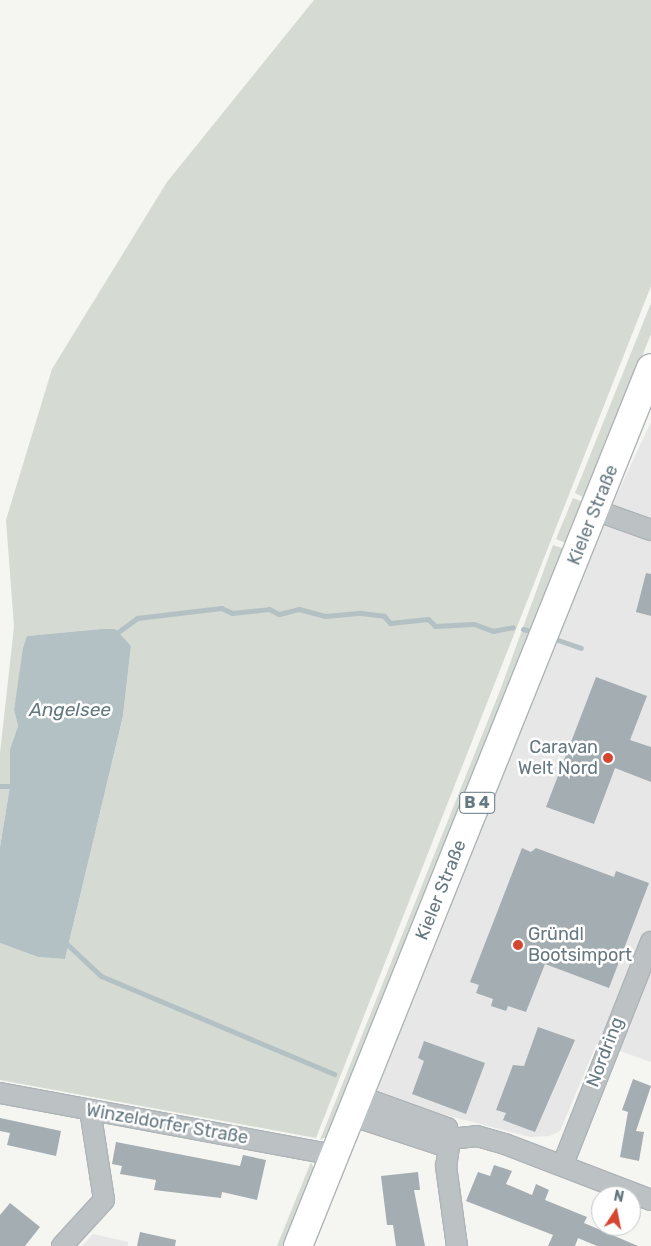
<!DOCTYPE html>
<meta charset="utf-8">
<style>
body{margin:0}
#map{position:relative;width:651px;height:1246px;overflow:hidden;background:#f5f5f2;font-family:Rubik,sans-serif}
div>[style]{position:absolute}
.built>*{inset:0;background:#e6e7e6}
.green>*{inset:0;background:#d5dad2}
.water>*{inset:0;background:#b3c1c4}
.stream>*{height:5px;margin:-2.5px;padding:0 2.5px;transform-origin:2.5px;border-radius:2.5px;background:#b3c1c4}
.building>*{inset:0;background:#a4adb1}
.roads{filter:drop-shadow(1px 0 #aeb4b7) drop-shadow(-1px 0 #aeb4b7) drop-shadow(0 1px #aeb4b7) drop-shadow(0 -1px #aeb4b7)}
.minor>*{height:20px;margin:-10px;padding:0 10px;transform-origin:10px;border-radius:10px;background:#bcc1c4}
.primary>*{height:28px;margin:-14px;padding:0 14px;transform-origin:14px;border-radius:14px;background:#fff}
.dots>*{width:14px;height:14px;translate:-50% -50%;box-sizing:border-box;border:2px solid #fff;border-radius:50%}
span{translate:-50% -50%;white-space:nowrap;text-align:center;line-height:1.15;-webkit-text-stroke:5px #fff;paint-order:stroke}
.shield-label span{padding:1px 4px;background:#fff;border:1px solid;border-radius:4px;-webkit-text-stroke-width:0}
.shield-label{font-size:16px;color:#667881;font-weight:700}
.street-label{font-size:18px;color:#667881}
.poi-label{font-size:18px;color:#667881}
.right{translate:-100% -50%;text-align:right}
.left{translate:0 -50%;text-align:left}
.water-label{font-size:19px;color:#63797e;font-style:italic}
.north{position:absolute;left:591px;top:1186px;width:50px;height:50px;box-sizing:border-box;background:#fff;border:1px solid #c2c9cd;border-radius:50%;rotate:11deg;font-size:14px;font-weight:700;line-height:20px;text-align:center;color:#667881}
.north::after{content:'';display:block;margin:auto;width:18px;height:22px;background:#d64731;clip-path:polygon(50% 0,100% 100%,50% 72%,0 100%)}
</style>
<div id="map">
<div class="built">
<i style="clip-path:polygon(651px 422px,651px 1062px,597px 1043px,560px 1131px,550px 1136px,530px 1137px,419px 1108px,373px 1090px,559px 618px)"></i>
<i style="clip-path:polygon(93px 1234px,128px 1242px,128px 1246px,82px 1246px)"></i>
</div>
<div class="green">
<i style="clip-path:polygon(314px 0,651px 0,651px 286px,316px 1138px,0 1080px,0 943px,38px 957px,65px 959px,123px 716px,131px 646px,101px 629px,27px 636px,14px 710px,18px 726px,10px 749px,10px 786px,0 847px,0 753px,14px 627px,6px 520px,52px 369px,167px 182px)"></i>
<i style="clip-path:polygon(651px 303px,651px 334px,585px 498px,575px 493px)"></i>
<i style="clip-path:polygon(573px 498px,583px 502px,568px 544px,556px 539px)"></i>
<i style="clip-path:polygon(553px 545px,565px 549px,331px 1134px,320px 1140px,501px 688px)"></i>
<i style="clip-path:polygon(311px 1162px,315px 1171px,292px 1232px,284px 1246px,277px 1246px)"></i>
</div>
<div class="water">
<i style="clip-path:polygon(101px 629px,115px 629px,131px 646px,123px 716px,65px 959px,38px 957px,0 943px,0 847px,10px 786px,10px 749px,18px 726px,14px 710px,23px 648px,27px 636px)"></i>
</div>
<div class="stream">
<i style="left:523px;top:629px;width:4px;rotate:14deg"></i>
<i style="left:118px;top:632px;width:24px;rotate:-36deg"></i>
<i style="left:137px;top:618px;width:85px;rotate:-6.8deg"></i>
<i style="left:221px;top:608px;width:12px;rotate:24deg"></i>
<i style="left:232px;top:613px;width:37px;rotate:-6deg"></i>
<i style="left:269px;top:609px;width:11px;rotate:27deg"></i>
<i style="left:279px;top:614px;width:21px;rotate:-14deg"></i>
<i style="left:299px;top:609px;width:27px;rotate:15deg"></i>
<i style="left:325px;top:616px;width:36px;rotate:-5deg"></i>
<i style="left:361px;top:613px;width:23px;rotate:7deg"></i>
<i style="left:384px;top:616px;width:9px;rotate:49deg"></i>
<i style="left:390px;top:623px;width:38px;rotate:-6deg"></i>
<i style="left:428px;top:619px;width:10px;rotate:45deg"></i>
<i style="left:435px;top:626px;width:39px;rotate:-3deg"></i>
<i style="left:474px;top:624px;width:20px;rotate:20deg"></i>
<i style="left:493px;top:631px;width:20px;rotate:-11deg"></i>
<i style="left:558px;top:640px;width:24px;rotate:19deg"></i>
<i style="left:0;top:786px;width:10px"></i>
<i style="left:68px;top:945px;width:45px;rotate:43.2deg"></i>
<i style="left:101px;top:976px;width:253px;rotate:22.8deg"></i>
</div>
<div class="building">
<i style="clip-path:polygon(646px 573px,651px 574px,651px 616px,636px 612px)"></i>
<i style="clip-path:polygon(596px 677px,647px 696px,630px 740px,651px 747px,651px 782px,615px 768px,594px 824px,546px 807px)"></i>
<i style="clip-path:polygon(522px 848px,531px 852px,536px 848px,614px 877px,616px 871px,649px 883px,609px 988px,545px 964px,526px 1012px,508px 1006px,506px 1011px,491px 1006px,493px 999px,476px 993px,479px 985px,470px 982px)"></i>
<i style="clip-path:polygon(538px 1027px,575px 1040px,535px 1132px,503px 1120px,506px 1113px,496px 1110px,513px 1065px,524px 1066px)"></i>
<i style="clip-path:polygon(424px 1041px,485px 1063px,466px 1114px,412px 1094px,424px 1061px,418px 1058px)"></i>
<i style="clip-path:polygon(633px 1079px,651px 1086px,636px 1131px,644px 1132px,639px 1161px,620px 1157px,628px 1112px,622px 1110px)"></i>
<i style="clip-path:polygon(0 1118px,61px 1131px,56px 1156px,7px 1145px,10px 1133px,0 1131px)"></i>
<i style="clip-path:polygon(116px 1142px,240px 1166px,243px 1155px,266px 1160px,257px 1200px,222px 1192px,221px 1198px,154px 1190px,156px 1180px,120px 1174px,122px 1166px,112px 1164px)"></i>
<i style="clip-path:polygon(494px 1165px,512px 1171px,506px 1184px,532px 1195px,536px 1184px,549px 1190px,545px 1200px,587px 1217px,584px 1223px,638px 1246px,597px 1246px,578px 1238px,575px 1246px,548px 1246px,553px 1235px,466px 1201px,478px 1172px,490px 1176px)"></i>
<i style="clip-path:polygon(418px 1172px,420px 1190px,414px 1190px,425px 1246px,396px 1246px,393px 1225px,387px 1225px,381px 1176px)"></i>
<i style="clip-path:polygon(10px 1203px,40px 1227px,25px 1246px,0 1246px,0 1215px)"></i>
<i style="clip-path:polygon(140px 1232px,176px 1240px,175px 1246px,137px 1246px)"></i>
</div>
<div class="roads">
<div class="minor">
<i style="left:595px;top:510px;width:59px;rotate:19.7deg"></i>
<i style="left:0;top:1093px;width:340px;rotate:10.5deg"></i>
<i style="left:358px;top:1096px;width:95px;rotate:19.8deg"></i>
<i style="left:447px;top:1128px;width:11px;rotate:75deg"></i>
<i style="left:450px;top:1139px;width:27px;rotate:98deg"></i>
<i style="left:446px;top:1166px;width:81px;rotate:82.2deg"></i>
<i style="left:350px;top:1115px;width:93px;rotate:18.2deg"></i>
<i style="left:438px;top:1144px;width:13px;rotate:-23deg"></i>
<i style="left:450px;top:1139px;width:27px;rotate:-6deg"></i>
<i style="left:477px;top:1136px;width:29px;rotate:16deg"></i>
<i style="left:505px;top:1144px;width:156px;rotate:21deg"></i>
<i style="left:563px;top:1164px;width:239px;rotate:-68.4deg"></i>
<i style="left:62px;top:1246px;width:62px;rotate:-47.6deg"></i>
<i style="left:104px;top:1200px;width:91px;rotate:-98.8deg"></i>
</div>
<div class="primary">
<i style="left:298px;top:1246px;width:946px;rotate:-68.1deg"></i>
</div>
</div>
<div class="dots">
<i style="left:608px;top:758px;background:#d64731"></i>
<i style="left:518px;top:945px;background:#d64731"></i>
</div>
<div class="shield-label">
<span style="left:477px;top:803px">B 4</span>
</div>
<div class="street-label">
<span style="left:593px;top:515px;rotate:-68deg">Kieler Straße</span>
<span style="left:441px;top:890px;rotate:-68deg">Kieler Straße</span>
<span style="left:605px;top:1052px;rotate:-69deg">Nordring</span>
<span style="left:167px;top:1124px;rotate:10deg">Winzeldorfer Straße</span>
</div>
<div class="poi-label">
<span class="right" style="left:598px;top:758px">Caravan<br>Welt Nord</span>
<span class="left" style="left:528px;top:945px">Gründl<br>Bootsimport</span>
</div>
<div class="water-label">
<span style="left:70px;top:710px">Angelsee</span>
</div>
<div class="north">N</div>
</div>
